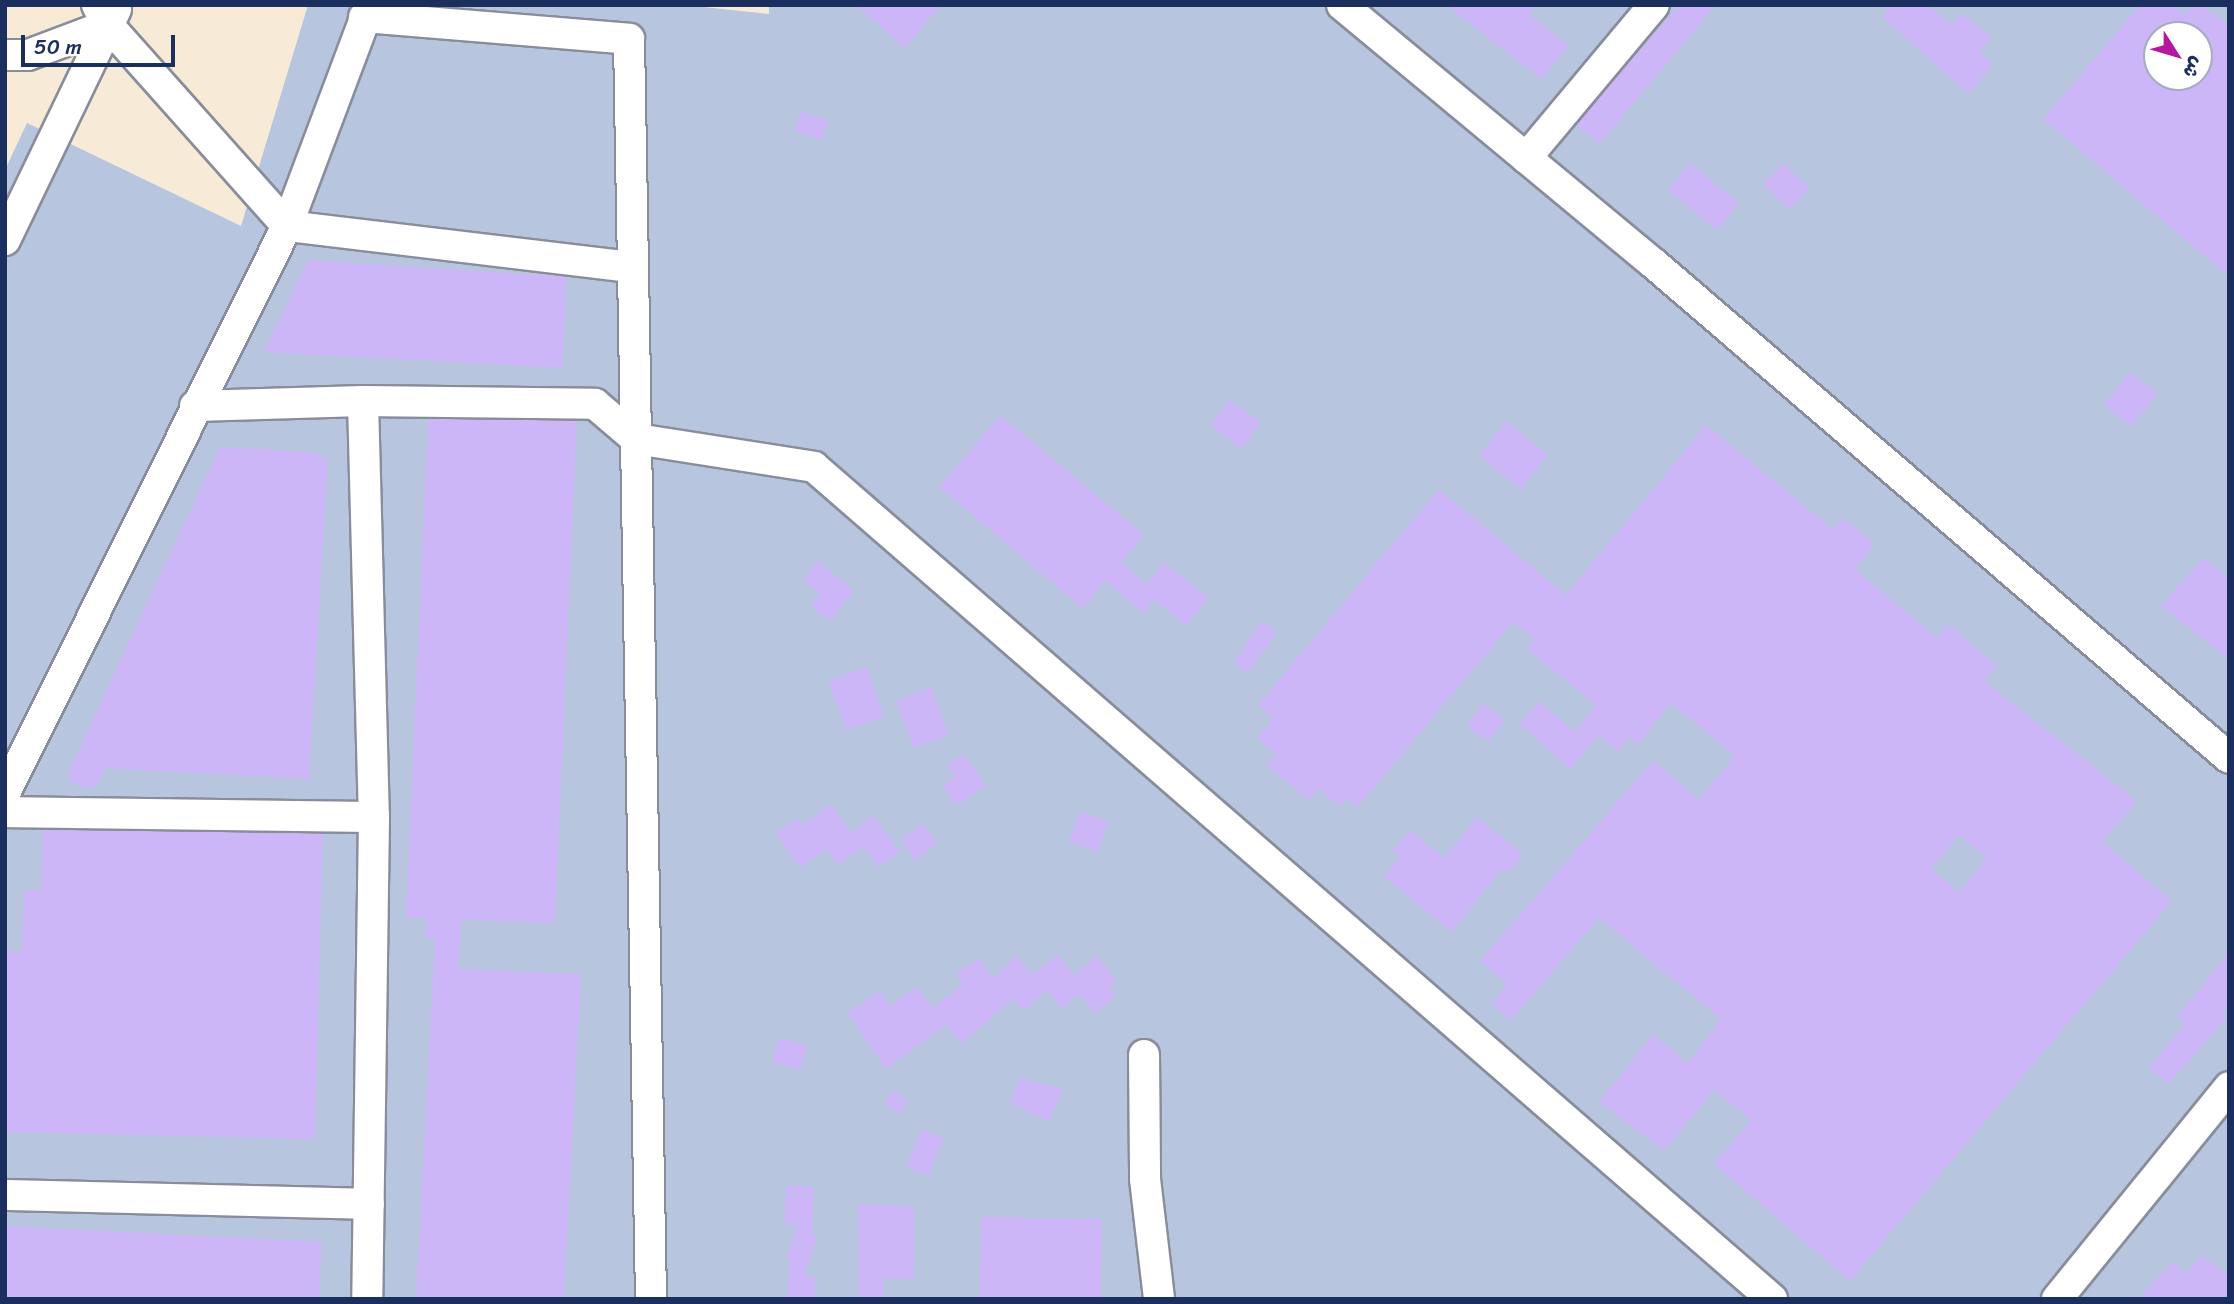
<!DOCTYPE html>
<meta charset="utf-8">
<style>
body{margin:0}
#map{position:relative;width:2234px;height:1304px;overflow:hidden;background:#f7ebd8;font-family:Sriracha,"Playpen Sans Arabic",sans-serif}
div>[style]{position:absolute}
.industrial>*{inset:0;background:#b7c5de}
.building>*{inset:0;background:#cdb6f7}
.roads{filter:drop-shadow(2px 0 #898d9b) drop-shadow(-2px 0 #898d9b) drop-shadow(0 2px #898d9b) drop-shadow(0 -2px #898d9b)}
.minor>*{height:30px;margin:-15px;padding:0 15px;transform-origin:15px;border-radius:15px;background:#fff}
span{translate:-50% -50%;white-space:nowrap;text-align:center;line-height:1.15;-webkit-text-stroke:5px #fff;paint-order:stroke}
.frame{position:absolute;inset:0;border:7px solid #1b2f5e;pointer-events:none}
.north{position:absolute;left:2143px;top:21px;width:70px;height:70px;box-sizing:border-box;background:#fff;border:2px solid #a4acbf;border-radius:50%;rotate:127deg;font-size:19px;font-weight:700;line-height:28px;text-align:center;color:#1b2f5e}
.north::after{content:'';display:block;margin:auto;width:24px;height:32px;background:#b5179e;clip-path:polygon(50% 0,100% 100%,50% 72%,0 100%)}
.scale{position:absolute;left:21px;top:35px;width:154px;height:32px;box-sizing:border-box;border:4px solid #1b2f5e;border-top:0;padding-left:9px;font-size:21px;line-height:24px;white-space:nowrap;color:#1b2f5e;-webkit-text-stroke:5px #fff;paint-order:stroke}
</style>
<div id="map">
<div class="industrial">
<i style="clip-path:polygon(evenodd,308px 5px,685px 5px,769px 14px,769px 5px,2229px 5px,2229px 1299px,5px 1299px,5px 170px,27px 123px,241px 226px,308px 5px,2157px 35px,2199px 35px,2199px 77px,2157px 77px,2157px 35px)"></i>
</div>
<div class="building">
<i style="clip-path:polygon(856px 5px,941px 5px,905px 48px)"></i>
<i style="clip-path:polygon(1446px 5px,1537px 5px,1529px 15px,1569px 46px,1541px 79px)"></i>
<i style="clip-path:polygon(1679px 5px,1716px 5px,1599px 144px,1576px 125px)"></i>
<i style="clip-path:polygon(1892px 5px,1927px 5px,1952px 25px,1962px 13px,1991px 37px,1979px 52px,1993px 64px,1969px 94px,1882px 17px)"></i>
<i style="clip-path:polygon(evenodd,2140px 5px,2174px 5px,2185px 15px,2192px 5px,2202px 5px,2229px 26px,2229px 277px,2043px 119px,2140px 5px,2157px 35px,2199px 35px,2199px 77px,2157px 77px,2157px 35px)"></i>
<i style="clip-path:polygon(801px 111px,828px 121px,822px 140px,795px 131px)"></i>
<i style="clip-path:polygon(1690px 163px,1739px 203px,1717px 230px,1668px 190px)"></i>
<i style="clip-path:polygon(1783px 163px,1810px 188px,1790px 210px,1763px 185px)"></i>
<i style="clip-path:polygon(308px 260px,567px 277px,562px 368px,264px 352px)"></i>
<i style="clip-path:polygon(2130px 372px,2158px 394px,2131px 427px,2104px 405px)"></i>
<i style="clip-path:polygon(1229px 400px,1261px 422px,1242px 449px,1211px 426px)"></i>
<i style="clip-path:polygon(1000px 415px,1144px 535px,1121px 562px,1147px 584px,1164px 562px,1208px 598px,1186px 626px,1154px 600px,1144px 613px,1105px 581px,1083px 608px,939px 487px)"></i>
<i style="clip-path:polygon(428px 419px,577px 421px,555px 923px,462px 920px,458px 969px,581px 974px,564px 1299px,416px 1299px,435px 939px,425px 938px,426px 918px,406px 918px)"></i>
<i style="clip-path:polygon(1506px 421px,1548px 455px,1521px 489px,1479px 456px)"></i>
<i style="clip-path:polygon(evenodd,1706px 425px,1834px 530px,1843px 518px,1875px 544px,1855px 569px,1937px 638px,1948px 625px,1997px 666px,1984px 681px,2137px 801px,2102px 842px,2172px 901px,1850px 1281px,1714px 1164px,1751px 1120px,1714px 1090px,1664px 1151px,1599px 1102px,1653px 1035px,1688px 1063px,1721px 1019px,1599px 918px,1511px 1021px,1491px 1004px,1507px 984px,1480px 961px,1653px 761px,1699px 799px,1735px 756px,1671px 703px,1638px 744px,1629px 737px,1618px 751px,1598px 735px,1570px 769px,1520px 724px,1539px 701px,1575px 732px,1596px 705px,1527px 649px,1535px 639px,1513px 622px,1357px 808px,1347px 799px,1340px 807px,1319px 789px,1309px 800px,1266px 765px,1276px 754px,1257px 738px,1273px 718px,1258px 705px,1439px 489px,1566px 595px,1706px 425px,1959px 835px,1987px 858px,1959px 892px,1931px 869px,1959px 835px)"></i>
<i style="clip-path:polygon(220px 447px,313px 452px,328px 459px,309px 779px,106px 768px,97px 787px,82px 787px,69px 781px,69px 771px)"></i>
<i style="clip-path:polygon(2203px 558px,2229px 578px,2229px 660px,2161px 606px)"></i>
<i style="clip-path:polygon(818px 561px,854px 591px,830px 621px,810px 605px,820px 593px,803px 580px)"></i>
<i style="clip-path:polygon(1262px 621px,1277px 632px,1248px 673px,1233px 663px)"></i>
<i style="clip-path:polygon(867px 667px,884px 717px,846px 730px,829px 681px)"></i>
<i style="clip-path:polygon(931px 687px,949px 735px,914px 748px,896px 701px)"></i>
<i style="clip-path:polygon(1484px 704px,1505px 720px,1488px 742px,1466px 725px)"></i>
<i style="clip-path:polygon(964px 754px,986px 786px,957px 806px,942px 786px,955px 777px,947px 766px)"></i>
<i style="clip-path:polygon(830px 804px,852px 833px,873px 816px,900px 852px,879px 868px,863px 847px,839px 865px,827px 849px,800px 868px,776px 832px,797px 818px,802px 826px)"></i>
<i style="clip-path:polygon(1081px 811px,1109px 822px,1097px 852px,1069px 841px)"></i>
<i style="clip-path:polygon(1477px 817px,1523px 854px,1508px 873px,1502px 869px,1452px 932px,1384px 877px,1400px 857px,1393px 851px,1410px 830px,1444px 858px)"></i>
<i style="clip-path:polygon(924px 824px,938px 844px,915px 860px,901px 839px)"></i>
<i style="clip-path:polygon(43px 830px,323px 834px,315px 1139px,5px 1132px,5px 951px,22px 952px,24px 890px,41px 890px)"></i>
<i style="clip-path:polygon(2229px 952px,2229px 1004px,2222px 1012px,2228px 1017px,2169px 1084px,2149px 1068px,2185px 1023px,2177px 1017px)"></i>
<i style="clip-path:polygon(1057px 955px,1074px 975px,1097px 956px,1117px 981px,1109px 987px,1116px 996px,1095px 1013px,1080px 994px,1062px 1008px,1047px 990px,1024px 1011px,1013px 999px,961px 1044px,947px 1025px,886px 1069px,848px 1013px,880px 991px,890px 1006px,916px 986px,933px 1007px,963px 985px,956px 974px,979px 958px,993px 978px,1017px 956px,1033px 974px)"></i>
<i style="clip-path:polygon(779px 1038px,807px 1045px,801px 1070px,772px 1062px)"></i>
<i style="clip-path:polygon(1020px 1078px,1063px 1089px,1049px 1121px,1010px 1104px)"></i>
<i style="clip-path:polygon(893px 1090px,908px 1100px,900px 1114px,884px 1104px)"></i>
<i style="clip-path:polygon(922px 1129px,944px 1139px,928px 1176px,906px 1167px)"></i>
<i style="clip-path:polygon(786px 1186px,814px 1187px,812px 1234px,818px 1236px,804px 1276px,816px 1277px,814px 1299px,787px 1299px,790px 1260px,786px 1259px,798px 1225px,785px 1225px)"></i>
<i style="clip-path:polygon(858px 1203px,914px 1207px,914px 1279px,884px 1278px,883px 1299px,859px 1299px)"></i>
<i style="clip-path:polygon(981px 1217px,1102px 1219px,1101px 1299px,979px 1299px)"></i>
<i style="clip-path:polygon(5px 1226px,322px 1242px,319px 1299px,5px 1299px)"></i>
<i style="clip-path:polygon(2202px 1255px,2229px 1276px,2229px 1299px,2138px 1299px,2173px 1262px,2187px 1274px)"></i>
</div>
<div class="roads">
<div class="minor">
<i style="left:97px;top:5px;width:23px;rotate:61deg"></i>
<i style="left:108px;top:25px;width:269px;rotate:48.3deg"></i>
<i style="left:287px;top:226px;width:348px;rotate:6.8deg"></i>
<i style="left:1342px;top:5px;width:404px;rotate:39.7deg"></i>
<i style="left:1653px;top:263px;width:759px;rotate:40.67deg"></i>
<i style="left:364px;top:17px;width:266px;rotate:4.7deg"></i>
<i style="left:629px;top:39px;width:1260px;rotate:89deg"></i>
<i style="left:5px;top:55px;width:23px"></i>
<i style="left:28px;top:55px;width:85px;rotate:-20.6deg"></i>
<i style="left:1526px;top:158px;width:199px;rotate:-50.1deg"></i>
<i style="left:5px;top:240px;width:256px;rotate:-64.3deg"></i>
<i style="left:363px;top:401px;width:232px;rotate:0.7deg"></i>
<i style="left:595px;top:404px;width:54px;rotate:40.5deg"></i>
<i style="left:636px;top:439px;width:180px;rotate:8.9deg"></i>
<i style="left:814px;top:467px;width:1269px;rotate:40.97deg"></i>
<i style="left:195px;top:406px;width:168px;rotate:-1.7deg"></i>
<i style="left:363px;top:401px;width:416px;rotate:88.5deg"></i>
<i style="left:374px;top:817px;width:482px;rotate:90.8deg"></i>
<i style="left:5px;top:793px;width:633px;rotate:-63.56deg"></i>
<i style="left:287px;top:226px;width:236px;rotate:-69.4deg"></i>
<i style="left:5px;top:812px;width:369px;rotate:0.8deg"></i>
<i style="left:1144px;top:1055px;width:124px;rotate:89.5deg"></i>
<i style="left:1145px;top:1179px;width:121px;rotate:83.3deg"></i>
<i style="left:5px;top:1195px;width:364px;rotate:1.4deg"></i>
<i style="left:2057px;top:1299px;width:273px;rotate:-50.9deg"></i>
</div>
</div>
<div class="frame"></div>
<div class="north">ش</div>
<div class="scale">50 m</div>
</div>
